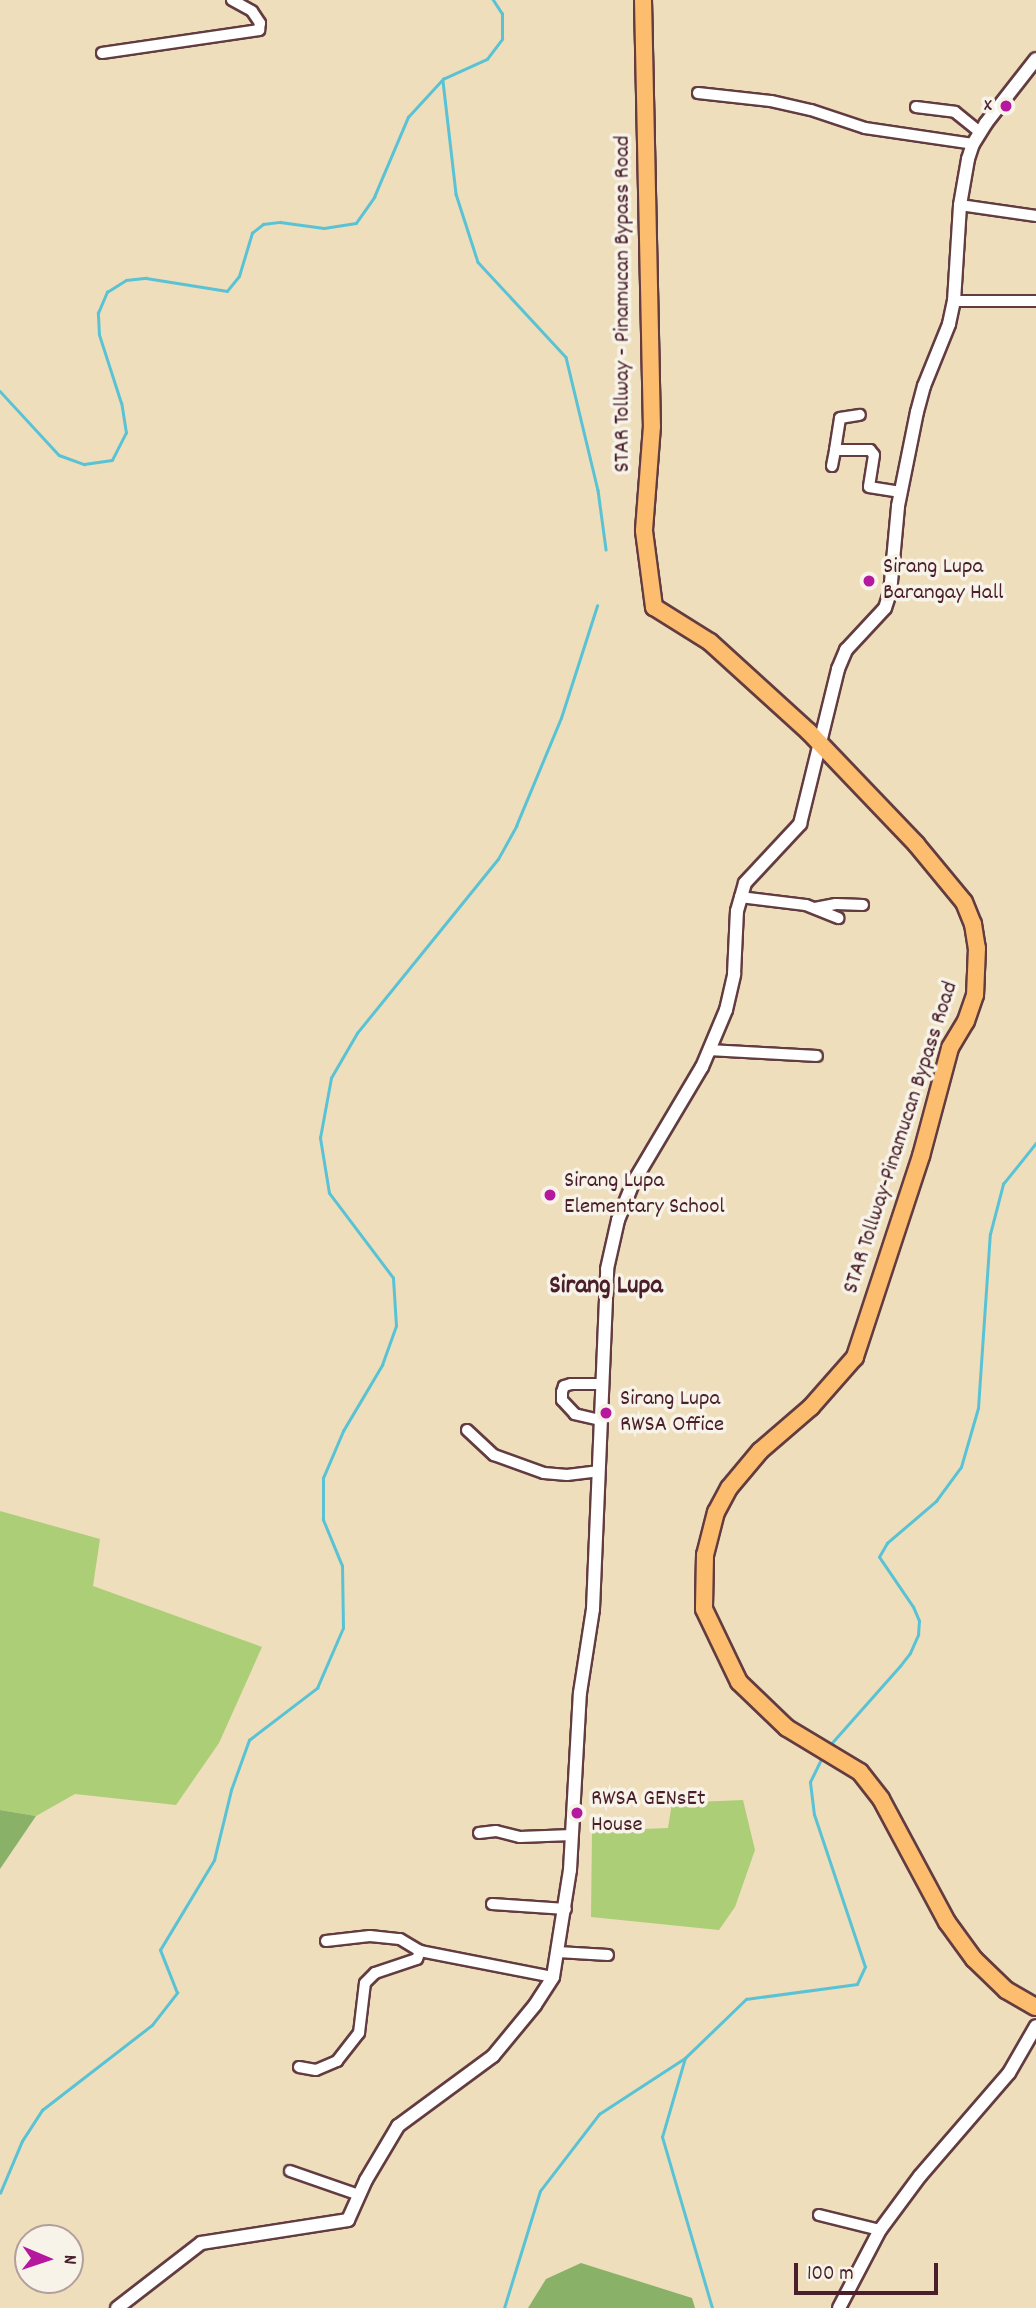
<!DOCTYPE html>
<style>
body{margin:0}
#map{position:relative;width:1036px;height:2308px;overflow:hidden;background:#eedebc;font-family:Dekko,sans-serif}
div>[style]{position:absolute}
.green>*{inset:0;background:#acce77}
.forest>*{inset:0;background:#89b168}
.stream>*{height:2.5px;margin:-1.25px;padding:0 1.25px;transform-origin:1.25px;border-radius:1.25px;background:#59c3d5}
.roads{filter:drop-shadow(2px 0 #633c41) drop-shadow(-2px 0 #633c41) drop-shadow(0 2px #633c41) drop-shadow(0 -2px #633c41)}
.minor>*{height:10px;margin:-5px;padding:0 5px;transform-origin:5px;border-radius:5px;background:#fff}
.tertiary>*{height:12px;margin:-6px;padding:0 6px;transform-origin:6px;border-radius:6px;background:#fff}
.primary>*{height:16px;margin:-8px;padding:0 8px;transform-origin:8px;border-radius:8px;background:#fcbd6f}
.dots>*{width:19px;height:19px;translate:-50% -50%;box-sizing:border-box;border:4px solid #f7f3e8;border-radius:50%}
span{translate:-50% -50%;white-space:nowrap;text-align:center;line-height:1.15;-webkit-text-stroke:7px #f7f3e8;paint-order:stroke}
.poi-label{font-size:23px;color:#4a1f2b}
.right{translate:-100% -50%;text-align:right}
.left{translate:0 -50%;text-align:left}
.street-label{font-size:23px;color:#4a1f2b}
.quarter-label{font-size:26px;color:#4a1f2b;font-weight:700}
.north{position:absolute;left:14px;top:2224px;width:70px;height:70px;box-sizing:border-box;background:#f7f3e8;border:2px solid #b29e9c;border-radius:50%;rotate:92deg;font-size:19px;font-weight:700;line-height:28px;text-align:center;color:#4a1f2b}
.north::after{content:'';display:block;margin:auto;width:24px;height:32px;background:#b5179e;clip-path:polygon(50% 0,100% 100%,50% 72%,0 100%)}
.scale{position:absolute;left:794px;top:2263px;width:144px;height:32px;box-sizing:border-box;border:4px solid #4a1f2b;border-top:0;padding-left:9px;font-size:21px;line-height:24px;white-space:nowrap;color:#4a1f2b;-webkit-text-stroke:5px #f7f3e8;paint-order:stroke}
</style>
<div id="map">
<div class="green">
<i style="clip-path:polygon(0 1511px,100px 1539px,93px 1586px,262px 1647px,219px 1743px,176px 1805px,75px 1794px,36px 1816px,0 1810px)"></i>
<i style="clip-path:polygon(743px 1800px,755px 1850px,735px 1907px,719px 1930px,591px 1917px,592px 1831px,668px 1828px,672px 1803px)"></i>
</div>
<div class="forest">
<i style="clip-path:polygon(0 1810px,36px 1816px,0 1869px)"></i>
<i style="clip-path:polygon(581px 2263px,692px 2298px,695px 2308px,528px 2308px,546px 2279px)"></i>
</div>
<div class="stream">
<i style="left:443px;top:81px;width:114px;rotate:83.4deg"></i>
<i style="left:456px;top:194px;width:71px;rotate:72.1deg"></i>
<i style="left:478px;top:262px;width:129px;rotate:47.2deg"></i>
<i style="left:566px;top:357px;width:137px;rotate:76.5deg"></i>
<i style="left:598px;top:490px;width:60px;rotate:82.3deg"></i>
<i style="left:0;top:391px;width:87px;rotate:47.3deg"></i>
<i style="left:59px;top:455px;width:27px;rotate:20deg"></i>
<i style="left:84px;top:464px;width:28px;rotate:-8deg"></i>
<i style="left:112px;top:460px;width:30px;rotate:-63deg"></i>
<i style="left:126px;top:433px;width:30px;rotate:-99deg"></i>
<i style="left:121px;top:403px;width:71px;rotate:-107.9deg"></i>
<i style="left:99px;top:335px;width:22px;rotate:-93deg"></i>
<i style="left:98px;top:313px;width:23px;rotate:-67deg"></i>
<i style="left:107px;top:292px;width:22px;rotate:-32deg"></i>
<i style="left:126px;top:280px;width:20px;rotate:-6deg"></i>
<i style="left:146px;top:278px;width:82px;rotate:9.1deg"></i>
<i style="left:227px;top:291px;width:19px;rotate:-51deg"></i>
<i style="left:239px;top:276px;width:45px;rotate:-73.2deg"></i>
<i style="left:252px;top:233px;width:14px;rotate:-39deg"></i>
<i style="left:263px;top:224px;width:17px;rotate:-7deg"></i>
<i style="left:280px;top:222px;width:44px;rotate:7.8deg"></i>
<i style="left:324px;top:228px;width:32px;rotate:-9deg"></i>
<i style="left:356px;top:223px;width:32px;rotate:-55deg"></i>
<i style="left:374px;top:197px;width:87px;rotate:-67deg"></i>
<i style="left:408px;top:117px;width:52px;rotate:-47.4deg"></i>
<i style="left:443px;top:79px;width:48px;rotate:-24.4deg"></i>
<i style="left:487px;top:59px;width:25px;rotate:-53deg"></i>
<i style="left:502px;top:39px;width:25px;rotate:-90deg"></i>
<i style="left:502px;top:14px;width:17px;rotate:-123deg"></i>
<i style="left:829px;top:1746px;width:107px;rotate:-48.4deg"></i>
<i style="left:900px;top:1666px;width:16px;rotate:-52deg"></i>
<i style="left:910px;top:1653px;width:20px;rotate:-66deg"></i>
<i style="left:918px;top:1635px;width:14px;rotate:-86deg"></i>
<i style="left:919px;top:1621px;width:15px;rotate:-113deg"></i>
<i style="left:913px;top:1607px;width:60px;rotate:-124.2deg"></i>
<i style="left:879px;top:1557px;width:16px;rotate:-60deg"></i>
<i style="left:887px;top:1543px;width:65px;rotate:-40.6deg"></i>
<i style="left:936px;top:1501px;width:42px;rotate:-53.7deg"></i>
<i style="left:961px;top:1467px;width:61px;rotate:-73.9deg"></i>
<i style="left:978px;top:1408px;width:174px;rotate:-86.1deg"></i>
<i style="left:990px;top:1234px;width:52px;rotate:-75.4deg"></i>
<i style="left:1003px;top:1184px;width:53px;rotate:-51.2deg"></i>
<i style="left:0;top:2193px;width:56px;rotate:-67.1deg"></i>
<i style="left:22px;top:2141px;width:37px;rotate:-57deg"></i>
<i style="left:42px;top:2110px;width:139px;rotate:-37.7deg"></i>
<i style="left:152px;top:2025px;width:41px;rotate:-52deg"></i>
<i style="left:177px;top:1993px;width:46px;rotate:-111.6deg"></i>
<i style="left:160px;top:1950px;width:105px;rotate:-59deg"></i>
<i style="left:214px;top:1860px;width:72px;rotate:-76.3deg"></i>
<i style="left:231px;top:1790px;width:53px;rotate:-70.2deg"></i>
<i style="left:249px;top:1740px;width:86px;rotate:-37.4deg"></i>
<i style="left:317px;top:1688px;width:65px;rotate:-66.6deg"></i>
<i style="left:343px;top:1628px;width:62px;rotate:-90.9deg"></i>
<i style="left:342px;top:1566px;width:50px;rotate:-112.4deg"></i>
<i style="left:323px;top:1520px;width:42px;rotate:-90deg"></i>
<i style="left:323px;top:1478px;width:51px;rotate:-66.9deg"></i>
<i style="left:343px;top:1431px;width:77px;rotate:-59.4deg"></i>
<i style="left:382px;top:1365px;width:41px;rotate:-70.3deg"></i>
<i style="left:396px;top:1326px;width:48px;rotate:-93.6deg"></i>
<i style="left:393px;top:1278px;width:106px;rotate:-127deg"></i>
<i style="left:329px;top:1193px;width:56px;rotate:-99.3deg"></i>
<i style="left:320px;top:1138px;width:61px;rotate:-79.6deg"></i>
<i style="left:331px;top:1078px;width:52px;rotate:-60deg"></i>
<i style="left:357px;top:1033px;width:224px;rotate:-51deg"></i>
<i style="left:498px;top:859px;width:38px;rotate:-61deg"></i>
<i style="left:516px;top:826px;width:117px;rotate:-67.4deg"></i>
<i style="left:561px;top:718px;width:118px;rotate:-72.2deg"></i>
<i style="left:504px;top:2308px;width:122px;rotate:-72.9deg"></i>
<i style="left:540px;top:2191px;width:97px;rotate:-52.5deg"></i>
<i style="left:599px;top:2114px;width:103px;rotate:-33.1deg"></i>
<i style="left:712px;top:2308px;width:178px;rotate:-106.3deg"></i>
<i style="left:662px;top:2137px;width:82px;rotate:-73.8deg"></i>
<i style="left:685px;top:2058px;width:85px;rotate:-44deg"></i>
<i style="left:746px;top:1999px;width:112px;rotate:-7.7deg"></i>
<i style="left:857px;top:1984px;width:19px;rotate:-65deg"></i>
<i style="left:865px;top:1967px;width:160px;rotate:-108.5deg"></i>
<i style="left:814px;top:1815px;width:33px;rotate:-97deg"></i>
<i style="left:810px;top:1782px;width:28px;rotate:-64deg"></i>
</div>
<div class="roads">
<div class="minor">
<i style="left:102px;top:53px;width:159px;rotate:-8.3deg"></i>
<i style="left:259px;top:30px;width:7px;rotate:-82deg"></i>
<i style="left:260px;top:23px;width:14px;rotate:-124deg"></i>
<i style="left:252px;top:11px;width:23px;rotate:-151deg"></i>
<i style="left:698px;top:93px;width:73px;rotate:6.3deg"></i>
<i style="left:771px;top:101px;width:41px;rotate:12.7deg"></i>
<i style="left:811px;top:110px;width:57px;rotate:18.4deg"></i>
<i style="left:865px;top:128px;width:109px;rotate:8.4deg"></i>
<i style="left:916px;top:107px;width:39px;rotate:7deg"></i>
<i style="left:955px;top:112px;width:32px;rotate:39deg"></i>
<i style="left:960px;top:205px;width:77px;rotate:8.2deg"></i>
<i style="left:954px;top:301px;width:82px"></i>
<i style="left:835px;top:450px;width:32px;rotate:-81deg"></i>
<i style="left:840px;top:418px;width:20px;rotate:-9deg"></i>
<i style="left:832px;top:466px;width:16px;rotate:-79deg"></i>
<i style="left:835px;top:450px;width:35px"></i>
<i style="left:870px;top:450px;width:6px;rotate:51deg"></i>
<i style="left:874px;top:455px;width:32px;rotate:99deg"></i>
<i style="left:869px;top:487px;width:32px;rotate:9deg"></i>
<i style="left:740px;top:897px;width:66px;rotate:6.9deg"></i>
<i style="left:806px;top:905px;width:35px;rotate:22deg"></i>
<i style="left:815px;top:908px;width:21px;rotate:-11deg"></i>
<i style="left:836px;top:904px;width:27px;rotate:2deg"></i>
<i style="left:709px;top:1050px;width:108px;rotate:3.2deg"></i>
<i style="left:600px;top:1420px;width:26px;rotate:-167deg"></i>
<i style="left:575px;top:1414px;width:19px;rotate:-133deg"></i>
<i style="left:562px;top:1400px;width:8px;rotate:-90deg"></i>
<i style="left:562px;top:1392px;width:6px;rotate:-72deg"></i>
<i style="left:564px;top:1386px;width:7px;rotate:-16deg"></i>
<i style="left:571px;top:1384px;width:31px"></i>
<i style="left:467px;top:1430px;width:37px;rotate:43deg"></i>
<i style="left:494px;top:1455px;width:53px;rotate:19.8deg"></i>
<i style="left:544px;top:1473px;width:23px;rotate:5deg"></i>
<i style="left:567px;top:1475px;width:31px;rotate:-7deg"></i>
<i style="left:479px;top:1833px;width:17px;rotate:-7deg"></i>
<i style="left:496px;top:1831px;width:25px;rotate:14deg"></i>
<i style="left:520px;top:1837px;width:52px;rotate:-2.2deg"></i>
<i style="left:492px;top:1904px;width:74px;rotate:3.9deg"></i>
<i style="left:326px;top:1941px;width:44px;rotate:-6.5deg"></i>
<i style="left:370px;top:1936px;width:30px;rotate:6deg"></i>
<i style="left:400px;top:1939px;width:23px;rotate:31deg"></i>
<i style="left:420px;top:1951px;width:136px;rotate:11.1deg"></i>
<i style="left:558px;top:1952px;width:50px;rotate:3.4deg"></i>
<i style="left:299px;top:2067px;width:17px;rotate:10deg"></i>
<i style="left:316px;top:2070px;width:23px;rotate:-23deg"></i>
<i style="left:337px;top:2061px;width:36px;rotate:-52deg"></i>
<i style="left:359px;top:2033px;width:50px;rotate:-83.2deg"></i>
<i style="left:365px;top:1983px;width:14px;rotate:-45deg"></i>
<i style="left:375px;top:1973px;width:44px;rotate:-18.4deg"></i>
<i style="left:417px;top:1959px;width:9px;rotate:-69deg"></i>
<i style="left:290px;top:2171px;width:73px;rotate:19.2deg"></i>
<i style="left:819px;top:2215px;width:63px;rotate:13.8deg"></i>
</div>
<div class="tertiary">
<i style="left:117px;top:2308px;width:106px;rotate:-37.7deg"></i>
<i style="left:201px;top:2243px;width:149px;rotate:-8.9deg"></i>
<i style="left:348px;top:2220px;width:44px;rotate:-65.8deg"></i>
<i style="left:366px;top:2180px;width:63px;rotate:-59.3deg"></i>
<i style="left:398px;top:2126px;width:118px;rotate:-36.4deg"></i>
<i style="left:493px;top:2056px;width:66px;rotate:-50.5deg"></i>
<i style="left:535px;top:2005px;width:33px;rotate:-57deg"></i>
<i style="left:553px;top:1977px;width:108px;rotate:-81deg"></i>
<i style="left:570px;top:1870px;width:177px;rotate:-86.8deg"></i>
<i style="left:580px;top:1693px;width:85px;rotate:-81.2deg"></i>
<i style="left:593px;top:1609px;width:340px;rotate:-87.6deg"></i>
<i style="left:607px;top:1269px;width:50px;rotate:-77.3deg"></i>
<i style="left:618px;top:1220px;width:40px;rotate:-68deg"></i>
<i style="left:633px;top:1183px;width:135px;rotate:-59.3deg"></i>
<i style="left:702px;top:1067px;width:62px;rotate:-67.2deg"></i>
<i style="left:726px;top:1010px;width:37px;rotate:-77deg"></i>
<i style="left:734px;top:974px;width:63px;rotate:-87.3deg"></i>
<i style="left:737px;top:911px;width:29px;rotate:-74deg"></i>
<i style="left:745px;top:883px;width:81px;rotate:-47deg"></i>
<i style="left:800px;top:824px;width:160px;rotate:-76.2deg"></i>
<i style="left:838px;top:669px;width:21px;rotate:-67deg"></i>
<i style="left:846px;top:650px;width:57px;rotate:-47.1deg"></i>
<i style="left:885px;top:608px;width:16px;rotate:-72deg"></i>
<i style="left:890px;top:593px;width:87px;rotate:-84.7deg"></i>
<i style="left:898px;top:506px;width:96px;rotate:-78.6deg"></i>
<i style="left:917px;top:412px;width:27px;rotate:-75deg"></i>
<i style="left:924px;top:386px;width:67px;rotate:-68deg"></i>
<i style="left:949px;top:324px;width:24px;rotate:-78deg"></i>
<i style="left:954px;top:301px;width:96px;rotate:-86.4deg"></i>
<i style="left:960px;top:205px;width:47px;rotate:-80.1deg"></i>
<i style="left:968px;top:159px;width:16px;rotate:-72deg"></i>
<i style="left:973px;top:144px;width:25px;rotate:-58deg"></i>
<i style="left:986px;top:123px;width:81px;rotate:-52deg"></i>
<i style="left:839px;top:2308px;width:88px;rotate:-62.3deg"></i>
<i style="left:880px;top:2230px;width:67px;rotate:-53.5deg"></i>
<i style="left:920px;top:2176px;width:136px;rotate:-49.2deg"></i>
<i style="left:1009px;top:2073px;width:54px;rotate:-60.1deg"></i>
</div>
<div class="primary">
<i style="left:643px;top:0;width:426px;rotate:88.8deg"></i>
<i style="left:652px;top:426px;width:105px;rotate:94.4deg"></i>
<i style="left:644px;top:531px;width:77px;rotate:82.5deg"></i>
<i style="left:654px;top:607px;width:66px;rotate:32deg"></i>
<i style="left:710px;top:642px;width:134px;rotate:42.3deg"></i>
<i style="left:809px;top:732px;width:155px;rotate:46.3deg"></i>
<i style="left:916px;top:844px;width:75px;rotate:50.4deg"></i>
<i style="left:964px;top:902px;width:24px;rotate:68deg"></i>
<i style="left:973px;top:924px;width:24px;rotate:81deg"></i>
<i style="left:977px;top:948px;width:47px;rotate:92.4deg"></i>
<i style="left:975px;top:995px;width:28px;rotate:109deg"></i>
<i style="left:966px;top:1021px;width:31px;rotate:121deg"></i>
<i style="left:950px;top:1048px;width:112px;rotate:105deg"></i>
<i style="left:921px;top:1156px;width:212px;rotate:108.2deg"></i>
<i style="left:855px;top:1357px;width:67px;rotate:131.3deg"></i>
<i style="left:811px;top:1407px;width:67px;rotate:139.2deg"></i>
<i style="left:760px;top:1451px;width:48px;rotate:130deg"></i>
<i style="left:729px;top:1488px;width:27px;rotate:118deg"></i>
<i style="left:716px;top:1512px;width:44px;rotate:104.3deg"></i>
<i style="left:705px;top:1555px;width:54px;rotate:91.1deg"></i>
<i style="left:704px;top:1609px;width:81px;rotate:64.4deg"></i>
<i style="left:739px;top:1682px;width:66px;rotate:43.8deg"></i>
<i style="left:787px;top:1728px;width:85px;rotate:31.1deg"></i>
<i style="left:860px;top:1772px;width:34px;rotate:52deg"></i>
<i style="left:881px;top:1799px;width:140px;rotate:61.8deg"></i>
<i style="left:947px;top:1922px;width:46px;rotate:53.9deg"></i>
<i style="left:974px;top:1959px;width:45px;rotate:44.1deg"></i>
<i style="left:1006px;top:1990px;width:34px;rotate:30deg"></i>
</div>
</div>
<div class="dots">
<i style="left:1006px;top:106px;background:#b5179e"></i>
<i style="left:869px;top:581px;background:#b5179e"></i>
<i style="left:550px;top:1195px;background:#b5179e"></i>
<i style="left:606px;top:1413px;background:#b5179e"></i>
<i style="left:577px;top:1813px;background:#b5179e"></i>
</div>
<div class="poi-label">
<span class="right" style="left:992px;top:106px">x</span>
<span class="left" style="left:883px;top:581px">Sirang Lupa<br>Barangay Hall</span>
<span class="left" style="left:564px;top:1195px">Sirang Lupa<br>Elementary School</span>
<span class="left" style="left:620px;top:1413px">Sirang Lupa<br>RWSA Office</span>
<span class="left" style="left:591px;top:1813px">RWSA GENsEt<br>House</span>
</div>
<div class="street-label">
<span style="left:624px;top:304px;rotate:-90deg">STAR Tollway - Pinamucan Bypass Road</span>
<span style="left:902px;top:1138px;rotate:-72deg">STAR Tollway-Pinamucan Bypass Road</span>
</div>
<div class="quarter-label">
<span style="left:606px;top:1287px">Sirang Lupa</span>
</div>
<div class="north">N</div>
<div class="scale">100 m</div>
</div>
